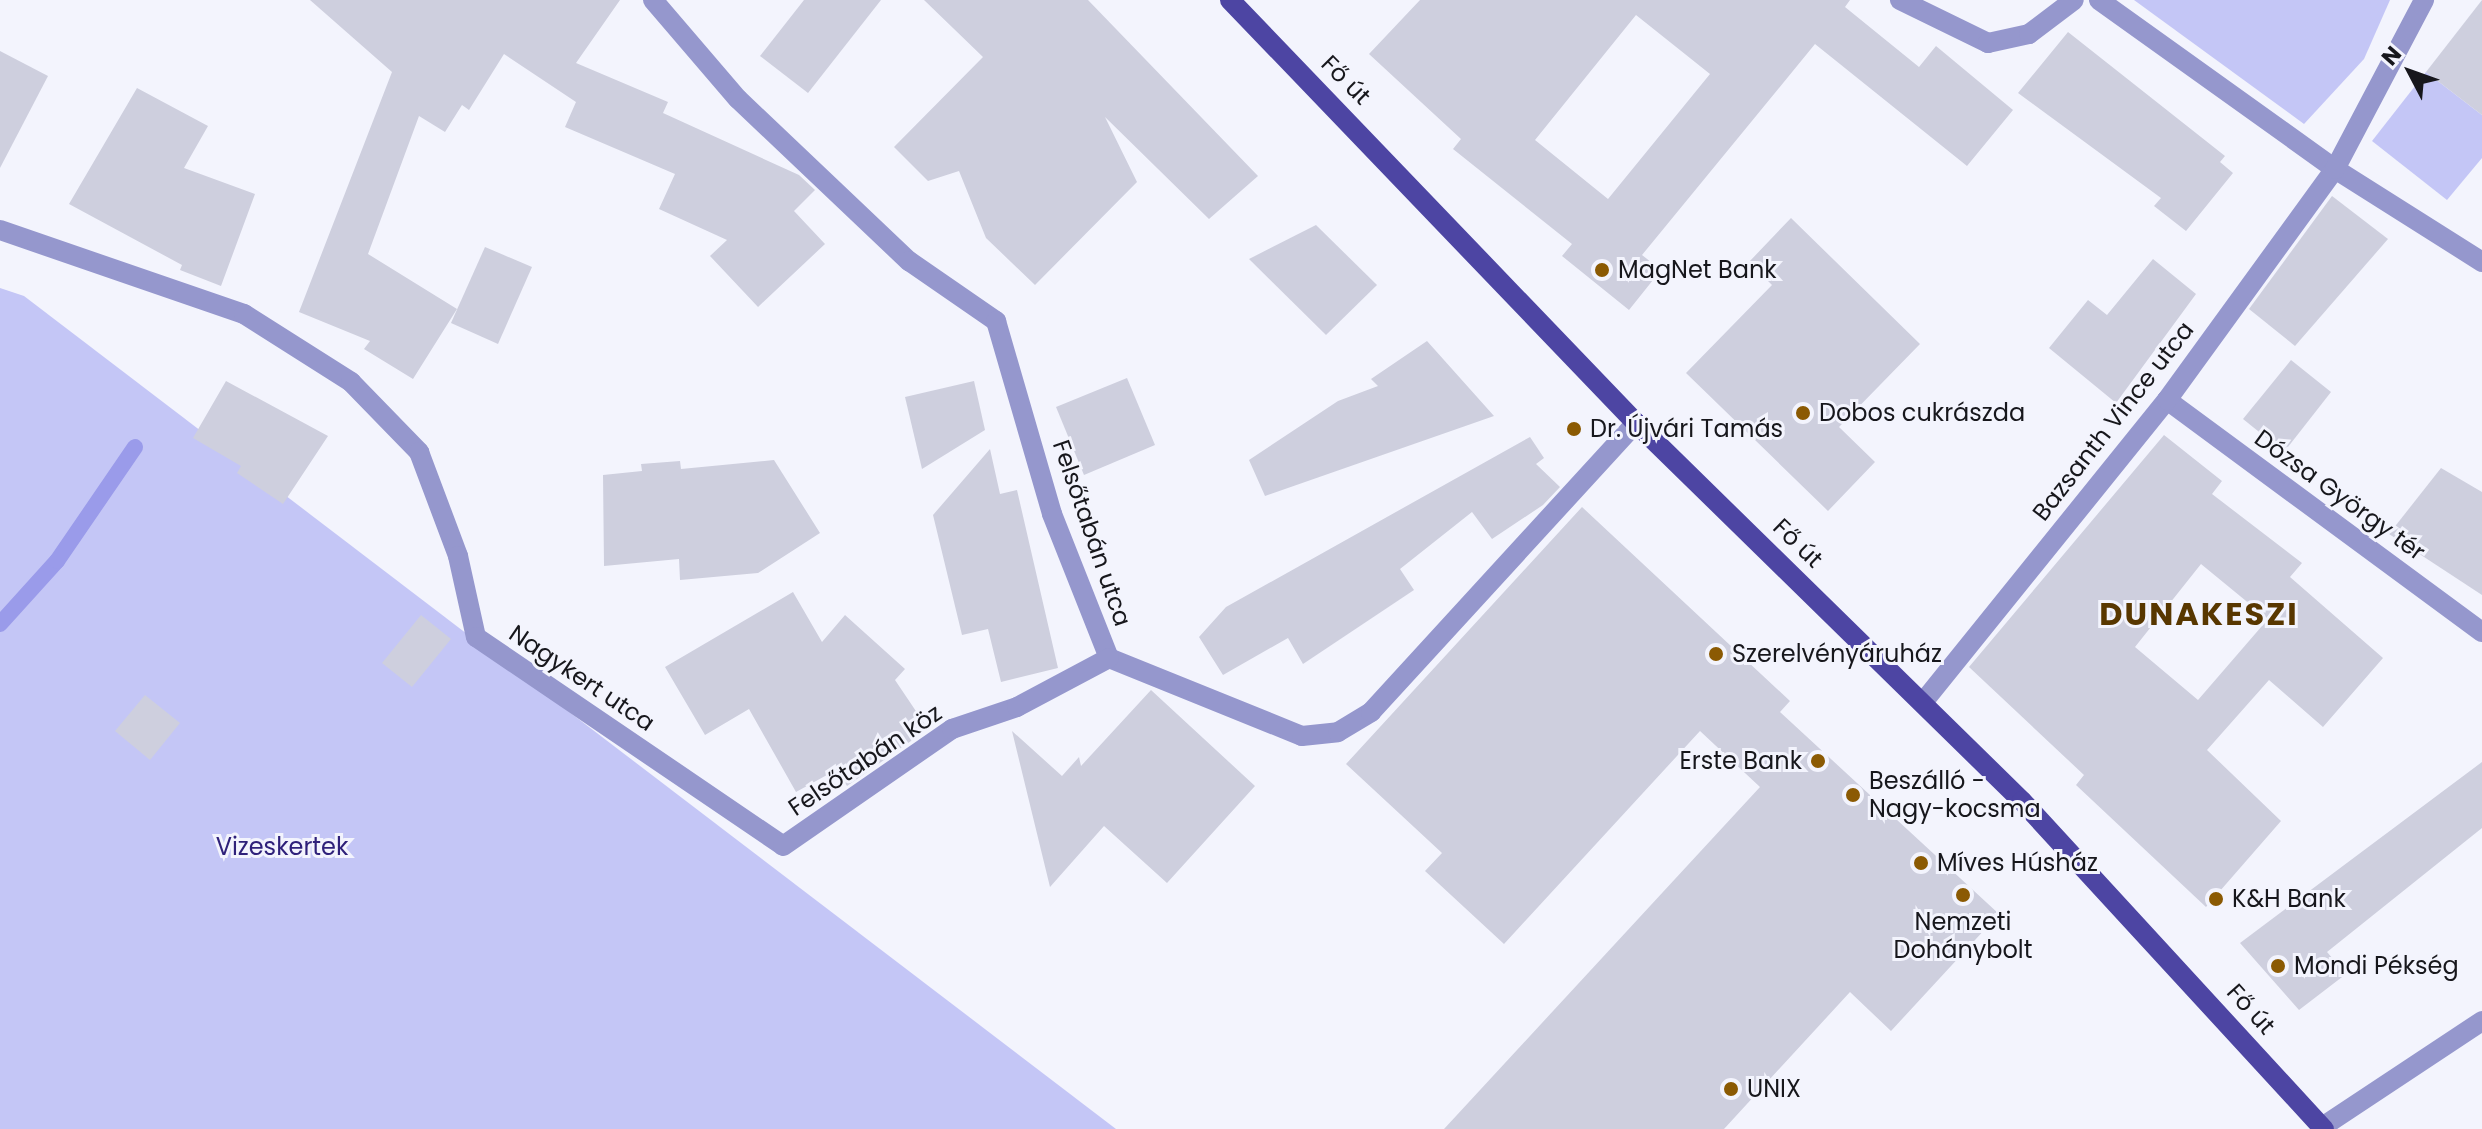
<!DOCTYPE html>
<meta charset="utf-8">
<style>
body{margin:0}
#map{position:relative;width:2482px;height:1129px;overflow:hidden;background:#f3f4fd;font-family:Poppins,sans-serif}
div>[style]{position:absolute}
.green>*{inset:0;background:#c4c6f6}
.stream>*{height:16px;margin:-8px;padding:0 8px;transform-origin:8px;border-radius:8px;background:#9a9bea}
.building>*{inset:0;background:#cecfde}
.street>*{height:20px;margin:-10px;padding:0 10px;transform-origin:10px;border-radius:10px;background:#9597cd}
.primary>*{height:20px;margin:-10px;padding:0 10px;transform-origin:10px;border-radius:10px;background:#4d45a3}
.dots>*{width:22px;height:22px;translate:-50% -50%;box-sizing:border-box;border:4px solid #f3f4fd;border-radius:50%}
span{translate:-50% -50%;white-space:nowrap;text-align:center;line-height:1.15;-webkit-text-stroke:6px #f3f4fd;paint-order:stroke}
.street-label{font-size:24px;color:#17171c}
.poi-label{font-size:24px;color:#17171c}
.left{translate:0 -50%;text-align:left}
.right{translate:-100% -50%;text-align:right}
.park-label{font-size:24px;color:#2f217a}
.district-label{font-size:32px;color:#583700;font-weight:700;letter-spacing:2px}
.north{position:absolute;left:2370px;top:32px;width:80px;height:80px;-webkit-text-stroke:6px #f3f4fd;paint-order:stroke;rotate:311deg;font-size:22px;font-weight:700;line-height:32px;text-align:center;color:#17171c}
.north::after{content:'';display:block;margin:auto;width:28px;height:36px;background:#17171c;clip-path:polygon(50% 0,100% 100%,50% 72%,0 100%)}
</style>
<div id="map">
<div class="green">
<i style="clip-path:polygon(2134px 0,2390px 0,2364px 59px,2304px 124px)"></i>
<i style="clip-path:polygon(2426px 72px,2482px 115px,2482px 158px,2447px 200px,2372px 141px)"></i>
<i style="clip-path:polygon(0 288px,24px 296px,1116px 1129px,0 1129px)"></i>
</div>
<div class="stream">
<i style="left:0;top:624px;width:85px;rotate:-47.9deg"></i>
<i style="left:57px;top:561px;width:138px;rotate:-55.6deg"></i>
</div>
<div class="building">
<i style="clip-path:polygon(310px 0,620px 0,576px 63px,668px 102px,663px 113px,799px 175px,815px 190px,794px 211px,825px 244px,758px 307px,710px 256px,727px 240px,659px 209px,675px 174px,565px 127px,576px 102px,504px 54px,469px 110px,462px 105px,445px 132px,419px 116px,368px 254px,457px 309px,413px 379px,364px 349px,370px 341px,299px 312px,392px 72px)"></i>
<i style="clip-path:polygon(804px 0,881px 0,808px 93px,760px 56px)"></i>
<i style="clip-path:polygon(924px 0,1088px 0,1258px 176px,1209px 219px,1105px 117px,1137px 182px,1035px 285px,986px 238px,959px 171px,928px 181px,894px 147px,983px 57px)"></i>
<i style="clip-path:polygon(evenodd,1420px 0,1850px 0,1845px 7px,1919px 67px,1936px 46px,2013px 110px,1967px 166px,1815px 44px,1642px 255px,1661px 270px,1629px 310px,1562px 256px,1572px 244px,1453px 149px,1461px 139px,1369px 54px,1420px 0,1636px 15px,1710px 74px,1608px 199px,1535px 140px,1636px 15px)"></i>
<i style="clip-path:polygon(2482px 0,2482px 115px,2426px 72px)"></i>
<i style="clip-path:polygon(2068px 32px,2225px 156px,2220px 162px,2233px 173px,2186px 231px,2154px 206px,2161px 198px,2018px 93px)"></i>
<i style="clip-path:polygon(0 51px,48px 76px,0 168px)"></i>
<i style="clip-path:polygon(137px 88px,208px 126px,184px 168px,255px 194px,221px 286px,180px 270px,182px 265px,69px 204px)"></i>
<i style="clip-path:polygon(2332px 196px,2388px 239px,2295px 346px,2249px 309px)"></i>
<i style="clip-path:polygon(1791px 218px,1920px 344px,1839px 427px,1875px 462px,1828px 511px,1686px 373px,1772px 285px,1749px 262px)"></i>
<i style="clip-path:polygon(1316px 225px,1377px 285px,1326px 335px,1249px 259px)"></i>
<i style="clip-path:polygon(485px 247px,532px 267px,498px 344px,451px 323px)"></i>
<i style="clip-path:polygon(2153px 259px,2196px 294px,2116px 403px,2049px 348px,2088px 300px,2107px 315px)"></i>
<i style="clip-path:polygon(1427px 341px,1494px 416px,1265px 496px,1249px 460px,1338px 401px,1378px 386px,1371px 379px)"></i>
<i style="clip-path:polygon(2291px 360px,2331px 392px,2284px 452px,2243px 419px)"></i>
<i style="clip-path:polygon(1127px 378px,1155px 445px,1084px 475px,1056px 407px)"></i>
<i style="clip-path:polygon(226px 381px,328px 436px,283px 504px,237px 473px,241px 466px,193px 438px)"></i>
<i style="clip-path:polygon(974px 381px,985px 430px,922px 469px,905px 397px)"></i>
<i style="clip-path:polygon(evenodd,2164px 435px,2222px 481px,2212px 494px,2302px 563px,2290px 577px,2383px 658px,2323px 727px,2269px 680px,2207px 750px,2281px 821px,2206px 907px,2076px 785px,2084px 775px,1969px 667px,2164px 435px,2201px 564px,2268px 619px,2198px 700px,2135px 647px,2201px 564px)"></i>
<i style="clip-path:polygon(1530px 437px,1544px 458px,1536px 464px,1560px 487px,1543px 505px,1492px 539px,1472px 512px,1400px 569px,1414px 590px,1303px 664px,1288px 638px,1223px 675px,1199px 637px,1226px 607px)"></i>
<i style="clip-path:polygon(990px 449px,1000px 494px,1017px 490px,1058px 668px,1001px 682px,988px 629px,962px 635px,933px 515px)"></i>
<i style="clip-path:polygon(774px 460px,820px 533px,758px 573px,680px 580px,679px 559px,604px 566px,603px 475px,642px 471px,641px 464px,680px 461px,681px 469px)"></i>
<i style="clip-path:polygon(2441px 468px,2482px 492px,2482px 595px,2389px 534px)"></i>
<i style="clip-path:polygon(1582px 507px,1790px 701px,1780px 712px,1999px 914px,1891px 1031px,1850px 992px,1724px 1129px,1444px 1129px,1760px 787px,1700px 731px,1504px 944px,1425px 871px,1442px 853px,1346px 764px)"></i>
<i style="clip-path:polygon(793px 592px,822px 642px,845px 615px,905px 669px,895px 680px,928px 729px,847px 786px,836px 770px,796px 792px,749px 709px,705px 735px,665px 667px)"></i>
<i style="clip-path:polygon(421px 615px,451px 639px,412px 687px,382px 663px)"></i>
<i style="clip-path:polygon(1151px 690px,1255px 786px,1167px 883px,1104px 826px,1050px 887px,1012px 731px,1062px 776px,1079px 757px,1081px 766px)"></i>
<i style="clip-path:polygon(145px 695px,180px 723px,150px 760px,115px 731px)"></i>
<i style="clip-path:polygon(2482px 762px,2482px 828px,2327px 952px,2346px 974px,2299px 1010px,2240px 943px)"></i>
</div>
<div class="street">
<i style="left:653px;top:0;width:130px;rotate:49.4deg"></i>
<i style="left:738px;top:99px;width:236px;rotate:43.5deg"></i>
<i style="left:909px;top:261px;width:106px;rotate:34.6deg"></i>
<i style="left:996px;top:321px;width:201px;rotate:73.8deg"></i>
<i style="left:1052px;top:514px;width:155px;rotate:68.4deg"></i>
<i style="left:1109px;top:658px;width:208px;rotate:22deg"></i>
<i style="left:1302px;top:736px;width:36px;rotate:-6deg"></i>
<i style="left:1338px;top:732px;width:39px;rotate:-31deg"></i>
<i style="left:1371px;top:712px;width:392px;rotate:-47.5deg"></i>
<i style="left:1900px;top:0;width:98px;rotate:26deg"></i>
<i style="left:1988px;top:43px;width:42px;rotate:-12.4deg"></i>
<i style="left:2029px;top:34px;width:56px;rotate:-37.1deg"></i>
<i style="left:2099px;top:0;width:290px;rotate:35.6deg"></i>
<i style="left:2335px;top:169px;width:174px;rotate:32.3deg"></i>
<i style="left:0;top:230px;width:258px;rotate:19deg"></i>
<i style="left:244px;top:314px;width:127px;rotate:32.4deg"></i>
<i style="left:351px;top:382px;width:98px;rotate:45.8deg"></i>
<i style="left:419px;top:452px;width:111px;rotate:69.4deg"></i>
<i style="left:458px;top:556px;width:83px;rotate:77.5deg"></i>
<i style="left:476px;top:637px;width:371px;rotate:34.2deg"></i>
<i style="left:783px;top:846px;width:206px;rotate:-34.7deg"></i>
<i style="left:952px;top:729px;width:69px;rotate:-18.7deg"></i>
<i style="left:1017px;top:707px;width:104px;rotate:-28deg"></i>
<i style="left:2167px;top:400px;width:391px;rotate:36.4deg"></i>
<i style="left:1924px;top:701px;width:387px;rotate:-51.1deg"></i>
<i style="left:2167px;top:400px;width:286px;rotate:-54deg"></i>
<i style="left:2335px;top:169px;width:191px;rotate:-62.2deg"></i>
<i style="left:2322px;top:1127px;width:192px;rotate:-33.5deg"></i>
</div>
<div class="primary">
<i style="left:1230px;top:0;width:586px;rotate:46.17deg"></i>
<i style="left:1636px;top:423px;width:540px;rotate:44.4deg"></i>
<i style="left:2022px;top:801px;width:446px;rotate:47.4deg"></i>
</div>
<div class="dots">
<i style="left:1602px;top:270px;background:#8b5a03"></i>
<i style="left:1803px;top:413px;background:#8b5a03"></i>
<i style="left:1574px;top:429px;background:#8b5a03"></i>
<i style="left:1716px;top:654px;background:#8b5a03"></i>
<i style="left:1818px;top:761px;background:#8b5a03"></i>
<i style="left:1853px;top:795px;background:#8b5a03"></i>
<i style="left:1921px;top:863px;background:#8b5a03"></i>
<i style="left:1963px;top:895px;background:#8b5a03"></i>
<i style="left:2216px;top:899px;background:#8b5a03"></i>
<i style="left:2278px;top:966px;background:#8b5a03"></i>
<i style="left:1731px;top:1089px;background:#8b5a03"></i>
</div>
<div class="street-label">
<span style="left:1346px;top:80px;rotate:45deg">Fő út</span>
<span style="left:2113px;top:421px;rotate:-52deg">Bazsanth Vince utca</span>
<span style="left:2340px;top:495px;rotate:36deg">Dózsa György tér</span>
<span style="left:1092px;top:533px;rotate:71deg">Felsőtabán utca</span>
<span style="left:1798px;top:543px;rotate:44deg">Fő út</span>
<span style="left:582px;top:678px;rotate:34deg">Nagykert utca</span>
<span style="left:865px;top:760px;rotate:-34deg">Felsőtabán köz</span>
<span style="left:2251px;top:1009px;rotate:48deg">Fő út</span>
</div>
<div class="poi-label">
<span class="left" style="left:1618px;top:270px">MagNet Bank</span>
<span class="left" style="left:1819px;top:413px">Dobos cukrászda</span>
<span class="left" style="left:1590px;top:429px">Dr. Újvári Tamás</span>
<span class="left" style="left:1732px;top:654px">Szerelvényáruház</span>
<span class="right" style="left:1802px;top:761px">Erste Bank</span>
<span class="left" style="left:1869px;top:795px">Beszálló -<br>Nagy-kocsma</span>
<span class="left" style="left:1937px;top:863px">Míves Húsház</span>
<span class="left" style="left:2232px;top:899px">K&amp;H Bank</span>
<span style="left:1963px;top:936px">Nemzeti<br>Dohánybolt</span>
<span class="left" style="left:2294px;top:966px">Mondi Pékség</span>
<span class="left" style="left:1747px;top:1089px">UNIX</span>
</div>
<div class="park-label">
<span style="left:282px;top:847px">Vizeskertek</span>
</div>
<div class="district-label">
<span style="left:2199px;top:614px">DUNAKESZI</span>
</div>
<div class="north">N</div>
</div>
